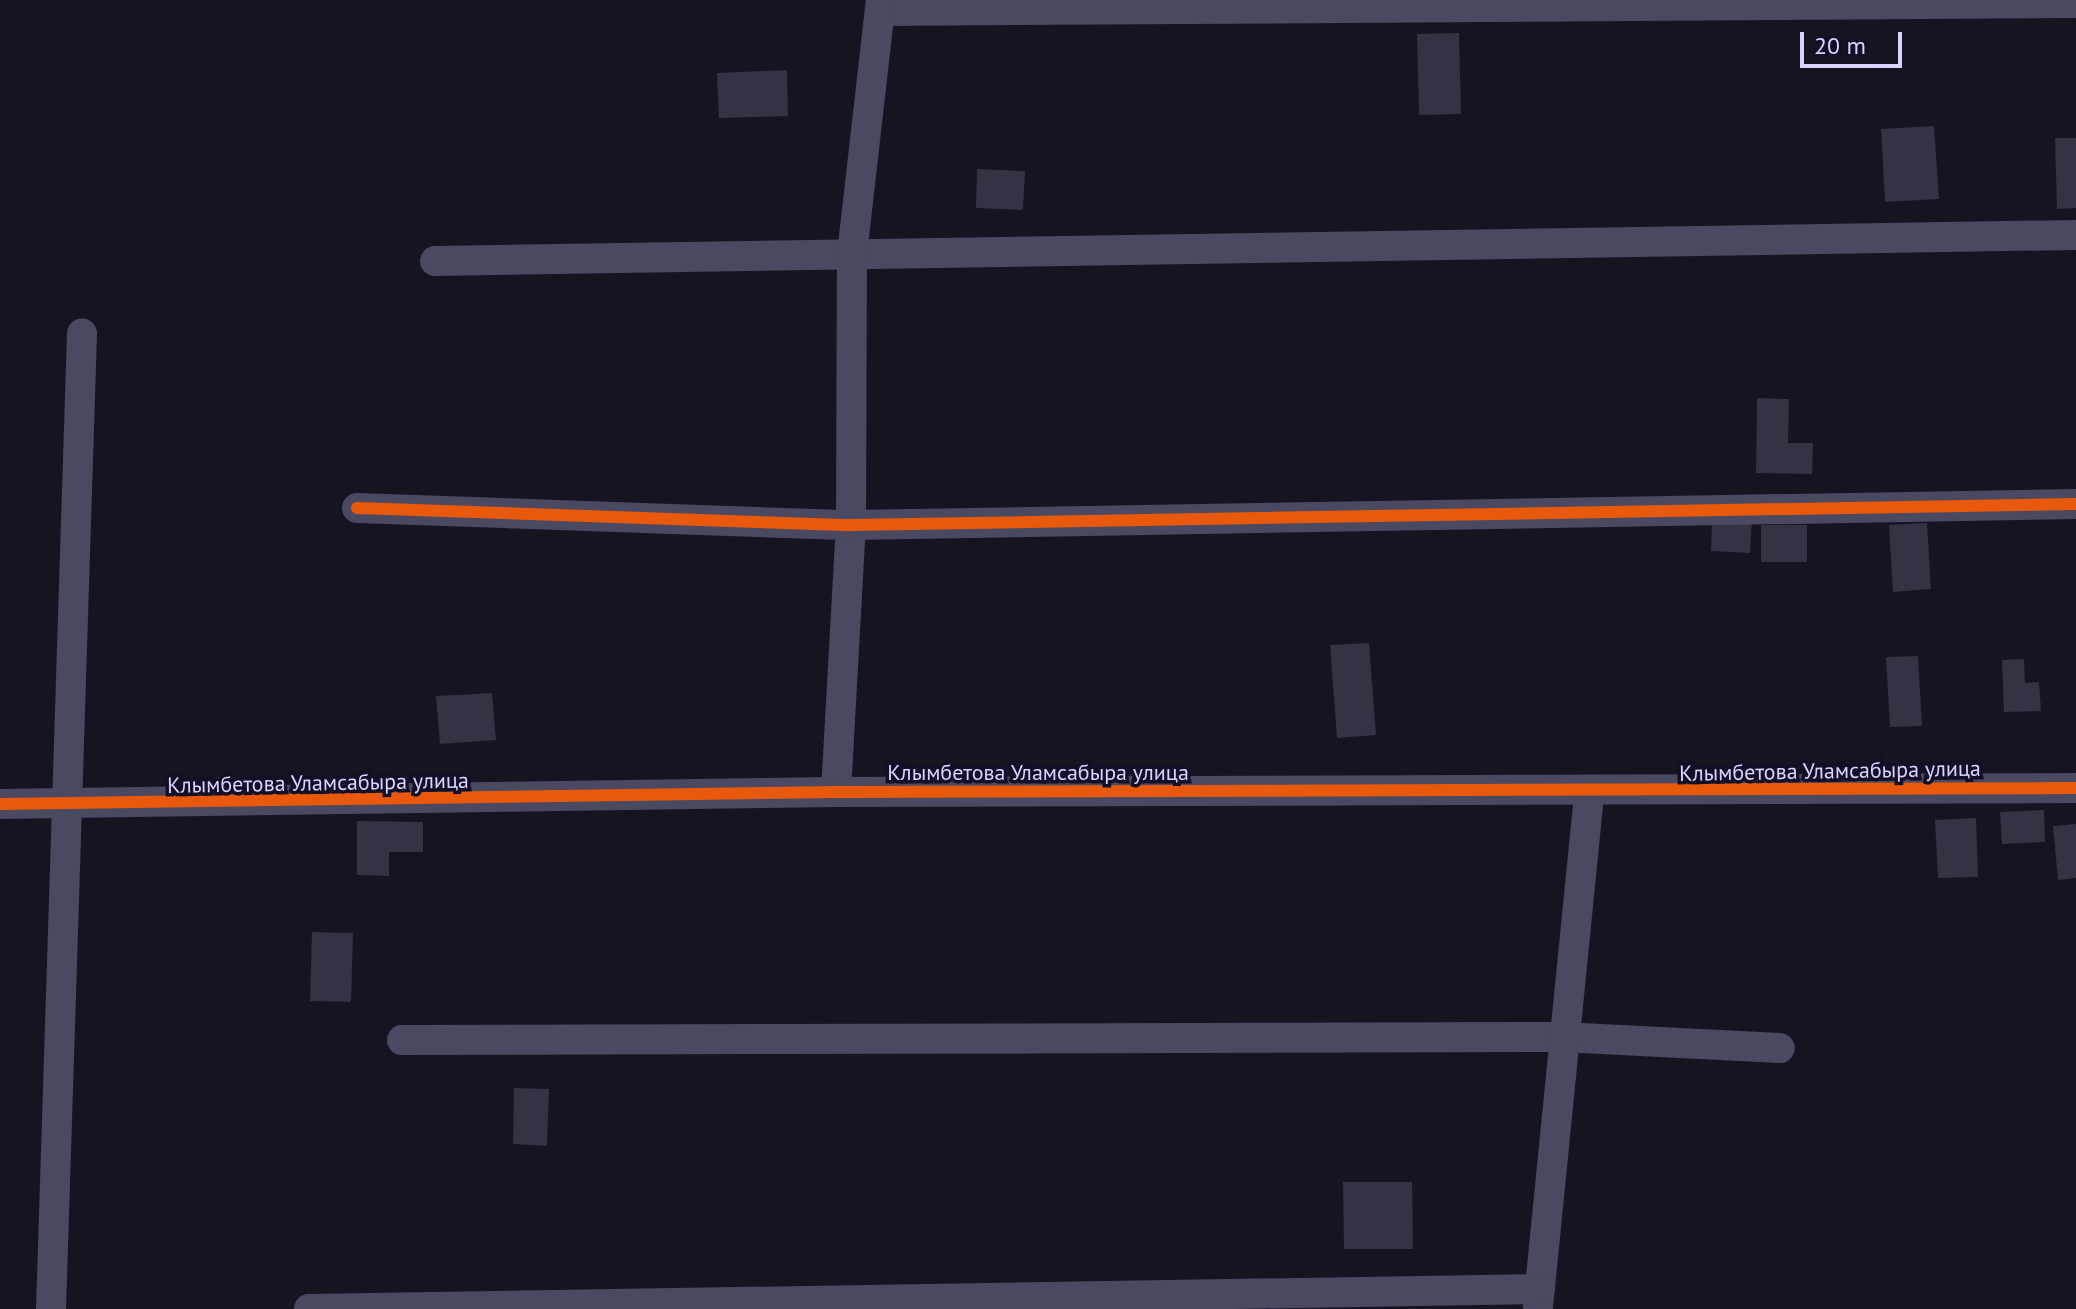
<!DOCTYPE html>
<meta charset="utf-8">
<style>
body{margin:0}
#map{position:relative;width:2076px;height:1309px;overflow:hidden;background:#161421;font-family:"PT Sans",sans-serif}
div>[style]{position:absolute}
.building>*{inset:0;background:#343243}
.minor>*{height:30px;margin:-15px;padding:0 15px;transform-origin:15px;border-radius:15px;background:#4a4962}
.cycleway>*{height:12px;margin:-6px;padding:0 6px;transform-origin:6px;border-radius:6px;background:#e8590c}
span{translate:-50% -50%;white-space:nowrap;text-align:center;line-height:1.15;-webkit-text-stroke:7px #130f26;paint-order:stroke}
.street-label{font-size:22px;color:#d9d4ff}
.scale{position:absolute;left:1800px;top:32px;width:102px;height:36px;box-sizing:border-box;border:4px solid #d9d4ff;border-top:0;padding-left:10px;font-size:24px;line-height:28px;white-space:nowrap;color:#d9d4ff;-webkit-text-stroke:6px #130f26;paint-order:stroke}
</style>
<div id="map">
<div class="building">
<i style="clip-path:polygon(1459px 33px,1461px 114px,1419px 115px,1417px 34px)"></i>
<i style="clip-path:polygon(787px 70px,788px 116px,719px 118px,717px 73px)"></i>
<i style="clip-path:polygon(1934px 126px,1939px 199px,1885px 202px,1881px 129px)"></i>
<i style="clip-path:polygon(2055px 138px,2076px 138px,2076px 208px,2057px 209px)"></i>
<i style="clip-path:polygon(977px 169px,1025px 171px,1023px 210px,976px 208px)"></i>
<i style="clip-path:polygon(1757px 398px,1789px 399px,1788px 443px,1813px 443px,1812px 474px,1756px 473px)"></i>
<i style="clip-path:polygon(1712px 519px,1752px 521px,1750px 553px,1711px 551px)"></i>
<i style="clip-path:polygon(1927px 523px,1931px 589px,1893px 592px,1889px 525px)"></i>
<i style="clip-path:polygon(1761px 525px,1807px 525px,1807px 562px,1761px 562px)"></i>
<i style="clip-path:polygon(1369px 643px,1376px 735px,1337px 738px,1330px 645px)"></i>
<i style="clip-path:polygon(1918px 656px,1922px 726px,1890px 727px,1886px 657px)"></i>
<i style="clip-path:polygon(2024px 659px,2025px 683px,2039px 682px,2041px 711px,2004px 712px,2002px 660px)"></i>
<i style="clip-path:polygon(492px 693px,496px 740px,440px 744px,436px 696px)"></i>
<i style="clip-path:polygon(2044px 810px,2045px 842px,2002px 844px,2000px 812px)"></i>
<i style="clip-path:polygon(1976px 818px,1978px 877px,1938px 878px,1935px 820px)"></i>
<i style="clip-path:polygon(357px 821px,423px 822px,423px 852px,389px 852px,389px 876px,357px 875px)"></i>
<i style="clip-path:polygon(2076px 824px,2076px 878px,2058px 880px,2053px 826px)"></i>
<i style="clip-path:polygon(312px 932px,353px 933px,351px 1002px,310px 1001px)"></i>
<i style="clip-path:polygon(514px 1088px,549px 1089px,547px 1146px,513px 1144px)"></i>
<i style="clip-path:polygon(1343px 1182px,1412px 1182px,1413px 1249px,1344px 1249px)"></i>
</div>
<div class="minor">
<i style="left:881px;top:11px;width:1195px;rotate:-0.38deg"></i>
<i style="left:435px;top:261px;width:1641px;rotate:-0.91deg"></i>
<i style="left:357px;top:508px;width:494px;rotate:2deg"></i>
<i style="left:851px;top:525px;width:1225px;rotate:-0.98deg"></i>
<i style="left:836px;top:792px;width:267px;rotate:-86.8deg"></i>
<i style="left:851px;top:525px;width:271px;rotate:-89.8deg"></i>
<i style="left:852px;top:254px;width:256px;rotate:-83.5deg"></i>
<i style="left:0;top:804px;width:836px;rotate:-0.82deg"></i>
<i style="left:836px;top:792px;width:1240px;rotate:-0.18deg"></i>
<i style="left:402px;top:1040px;width:1159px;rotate:-0.15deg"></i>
<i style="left:1561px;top:1037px;width:219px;rotate:2.9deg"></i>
<i style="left:1538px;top:1307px;width:515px;rotate:-84.31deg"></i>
<i style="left:51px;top:1309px;width:976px;rotate:-88.18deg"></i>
<i style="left:309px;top:1309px;width:1231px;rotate:-0.93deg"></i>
</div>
<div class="cycleway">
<i style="left:357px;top:508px;width:494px;rotate:2deg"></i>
<i style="left:851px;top:525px;width:1225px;rotate:-0.98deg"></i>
<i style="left:0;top:804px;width:836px;rotate:-0.82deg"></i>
<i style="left:836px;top:792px;width:1240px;rotate:-0.18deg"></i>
</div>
<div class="street-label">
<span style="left:1830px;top:771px;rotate:-1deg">Клымбетова Уламсабыра улица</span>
<span style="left:1038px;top:773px">Клымбетова Уламсабыра улица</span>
<span style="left:318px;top:783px;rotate:-1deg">Клымбетова Уламсабыра улица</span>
</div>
<div class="scale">20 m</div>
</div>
